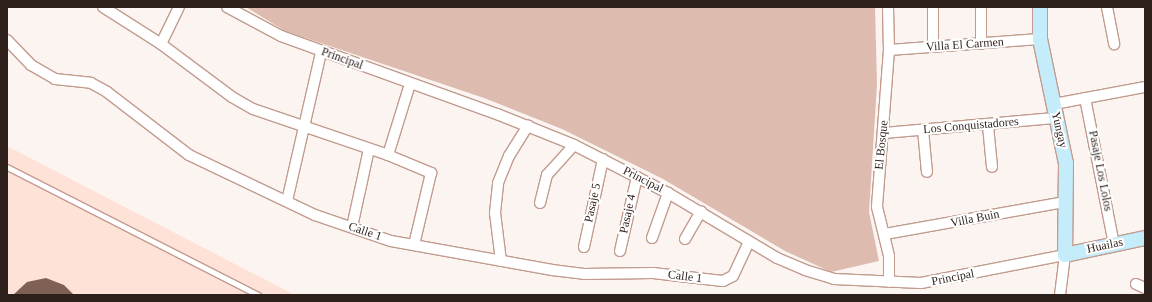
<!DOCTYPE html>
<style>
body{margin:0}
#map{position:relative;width:1152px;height:302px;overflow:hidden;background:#fcf4f1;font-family:"Times New Roman",serif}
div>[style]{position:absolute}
.built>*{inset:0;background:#ffe2d7}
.green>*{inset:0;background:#ddbbaf}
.building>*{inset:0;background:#7f6054}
.roads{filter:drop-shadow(1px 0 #c19c8e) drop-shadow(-1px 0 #c19c8e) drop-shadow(0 1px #c19c8e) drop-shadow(0 -1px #c19c8e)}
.lane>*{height:5px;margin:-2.5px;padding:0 2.5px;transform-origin:2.5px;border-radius:2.5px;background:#fff}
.street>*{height:10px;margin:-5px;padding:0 5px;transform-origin:5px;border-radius:5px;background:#fff}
.secondary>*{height:14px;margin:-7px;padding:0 7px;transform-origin:7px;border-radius:7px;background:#c5ecfa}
span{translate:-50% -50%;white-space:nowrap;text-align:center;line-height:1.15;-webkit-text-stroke:4px #fff;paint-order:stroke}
.street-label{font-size:12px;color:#2d1f1a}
.frame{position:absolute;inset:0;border:8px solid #2d1f1a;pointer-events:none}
</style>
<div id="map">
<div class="built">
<i style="clip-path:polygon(7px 146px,291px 293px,294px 295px,7px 295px)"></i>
</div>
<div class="green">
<i style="clip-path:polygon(246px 7px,875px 7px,877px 84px,869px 212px,879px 261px,831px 272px,785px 251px,663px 179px,562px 129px,484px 98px,285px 31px)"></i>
</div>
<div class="building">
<i style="clip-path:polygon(46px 278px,64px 285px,74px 295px,13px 295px,27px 282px)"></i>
</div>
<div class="roads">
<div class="lane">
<i style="left:7px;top:167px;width:282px;rotate:27deg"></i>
</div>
<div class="street">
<i style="left:103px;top:7px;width:69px;rotate:32.5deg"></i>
<i style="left:161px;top:44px;width:89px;rotate:36.7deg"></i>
<i style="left:232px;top:97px;width:24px;rotate:30deg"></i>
<i style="left:253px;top:109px;width:143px;rotate:18.8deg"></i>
<i style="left:388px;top:155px;width:47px;rotate:22.7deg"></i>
<i style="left:431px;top:173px;width:74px;rotate:103.3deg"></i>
<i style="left:227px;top:7px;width:61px;rotate:28.2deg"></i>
<i style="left:281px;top:36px;width:230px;rotate:19.9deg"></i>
<i style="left:497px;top:114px;width:83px;rotate:21.9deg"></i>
<i style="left:574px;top:145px;width:106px;rotate:27.1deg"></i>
<i style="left:668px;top:193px;width:127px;rotate:30.8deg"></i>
<i style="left:777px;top:258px;width:30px;rotate:23deg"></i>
<i style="left:805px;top:270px;width:30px;rotate:17deg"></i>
<i style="left:834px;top:279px;width:87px;rotate:2.6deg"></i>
<i style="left:921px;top:283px;width:147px;rotate:-11deg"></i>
<i style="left:1065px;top:255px;width:40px;rotate:97.1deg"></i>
<i style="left:888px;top:7px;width:43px;rotate:88.7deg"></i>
<i style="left:889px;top:50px;width:157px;rotate:94.4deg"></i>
<i style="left:877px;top:207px;width:50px;rotate:76.2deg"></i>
<i style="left:889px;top:256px;width:26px;rotate:90deg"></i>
<i style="left:933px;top:7px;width:40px;rotate:90deg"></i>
<i style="left:981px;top:7px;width:37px;rotate:90deg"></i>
<i style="left:1107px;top:7px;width:38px;rotate:79deg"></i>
<i style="left:7px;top:40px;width:35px;rotate:46deg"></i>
<i style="left:31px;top:65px;width:28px;rotate:30deg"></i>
<i style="left:55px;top:79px;width:36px;rotate:6deg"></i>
<i style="left:91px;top:83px;width:18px;rotate:29deg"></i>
<i style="left:107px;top:92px;width:103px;rotate:37.5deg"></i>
<i style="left:189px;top:155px;width:140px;rotate:25.5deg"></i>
<i style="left:315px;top:215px;width:80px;rotate:18.9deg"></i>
<i style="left:391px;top:241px;width:164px;rotate:10.2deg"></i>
<i style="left:552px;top:270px;width:32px;rotate:7deg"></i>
<i style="left:584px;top:274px;width:69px;rotate:-0.8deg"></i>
<i style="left:653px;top:273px;width:70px;rotate:6.5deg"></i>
<i style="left:723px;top:281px;width:11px;rotate:-27deg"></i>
<i style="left:733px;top:276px;width:38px;rotate:-65deg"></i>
<i style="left:161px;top:44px;width:41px;rotate:-64.1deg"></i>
<i style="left:889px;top:50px;width:151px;rotate:-4.2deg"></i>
<i style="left:1085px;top:98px;width:150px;rotate:78.8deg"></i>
<i style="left:1054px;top:104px;width:93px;rotate:-10.6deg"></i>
<i style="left:988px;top:126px;width:41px;rotate:84.4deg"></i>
<i style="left:923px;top:130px;width:42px;rotate:84.6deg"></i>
<i style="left:884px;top:133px;width:174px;rotate:-5deg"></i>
<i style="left:388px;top:155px;width:74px;rotate:-72.8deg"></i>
<i style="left:287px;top:201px;width:153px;rotate:-77.1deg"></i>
<i style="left:540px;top:203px;width:29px;rotate:-76deg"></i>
<i style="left:547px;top:175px;width:40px;rotate:-48deg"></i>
<i style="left:352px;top:227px;width:80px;rotate:-77.7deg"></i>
<i style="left:885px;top:234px;width:183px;rotate:-10.1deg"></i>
<i style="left:652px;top:238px;width:48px;rotate:-70.4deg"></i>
<i style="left:685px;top:239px;width:32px;rotate:-60deg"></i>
<i style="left:584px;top:247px;width:90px;rotate:-77.8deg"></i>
<i style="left:620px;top:251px;width:76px;rotate:-77.1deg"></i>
<i style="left:501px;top:261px;width:48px;rotate:-97.1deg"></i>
<i style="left:495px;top:213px;width:30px;rotate:-84deg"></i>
<i style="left:498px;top:183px;width:29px;rotate:-68deg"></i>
<i style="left:509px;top:156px;width:36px;rotate:-58deg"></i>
<i style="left:1136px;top:284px;width:10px;rotate:24deg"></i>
</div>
<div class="secondary">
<i style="left:1040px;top:7px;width:32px;rotate:90deg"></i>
<i style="left:1040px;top:39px;width:127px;rotate:78.2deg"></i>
<i style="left:1066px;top:163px;width:92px;rotate:90.6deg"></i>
<i style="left:1065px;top:255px;width:82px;rotate:-12deg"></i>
</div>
</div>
<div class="street-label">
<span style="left:965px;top:45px;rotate:-4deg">Villa El Carmen</span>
<span style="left:342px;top:59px;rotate:20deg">Principal</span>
<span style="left:971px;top:126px;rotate:-5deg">Los Conquistadores</span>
<span style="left:1059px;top:130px;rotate:77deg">Yungay</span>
<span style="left:882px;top:145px;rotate:-84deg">El Bosque</span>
<span style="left:1100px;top:171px;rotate:79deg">Pasaje Los Lolos</span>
<span style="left:643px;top:180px;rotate:27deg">Principal</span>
<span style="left:593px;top:203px;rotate:-78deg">Pasaje 5</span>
<span style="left:628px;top:214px;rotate:-78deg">Pasaje 4</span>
<span style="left:975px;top:219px;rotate:-11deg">Villa Buin</span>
<span style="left:365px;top:232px;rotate:19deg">Calle 1</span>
<span style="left:1105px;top:246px;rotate:-12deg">Huailas</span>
<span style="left:685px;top:277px;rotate:7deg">Calle 1</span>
<span style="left:953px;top:278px;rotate:-11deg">Principal</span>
</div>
<div class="frame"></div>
</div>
